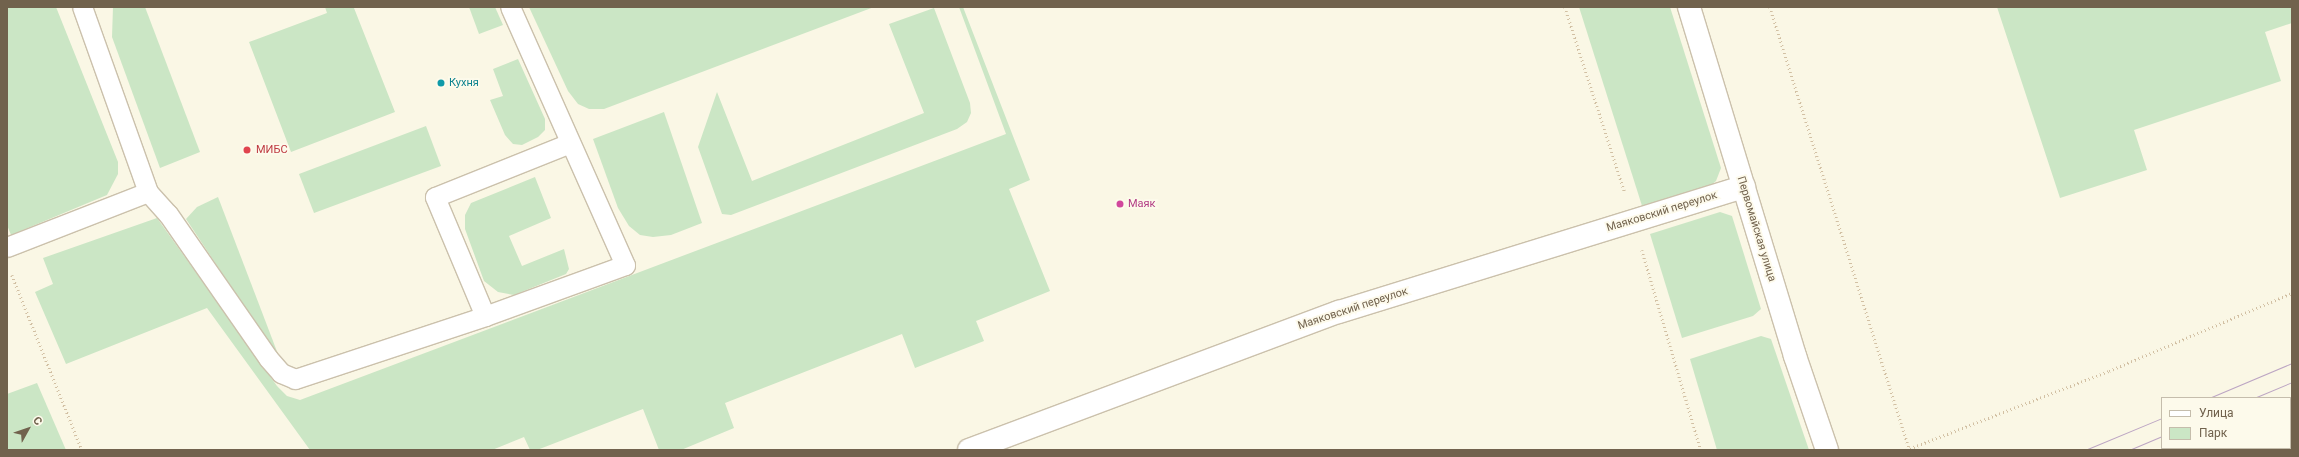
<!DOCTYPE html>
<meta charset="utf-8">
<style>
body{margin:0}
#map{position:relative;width:2299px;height:457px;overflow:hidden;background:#faf7e5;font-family:Roboto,sans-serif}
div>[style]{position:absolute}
.green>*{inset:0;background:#cbe6c5}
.path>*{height:2.5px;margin-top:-1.25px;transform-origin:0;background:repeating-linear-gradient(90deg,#d2c0a3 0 1px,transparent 0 4px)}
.roads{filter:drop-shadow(1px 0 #cbc1ac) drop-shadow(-1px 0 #cbc1ac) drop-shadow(0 1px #cbc1ac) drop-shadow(0 -1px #cbc1ac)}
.lane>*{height:19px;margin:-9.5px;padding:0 9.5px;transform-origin:9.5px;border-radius:9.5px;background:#fff}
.street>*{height:22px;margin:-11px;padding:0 11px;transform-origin:11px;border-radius:11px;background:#fff}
.secondary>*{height:22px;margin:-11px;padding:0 11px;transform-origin:11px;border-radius:11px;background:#fff}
.tram>*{height:1px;margin:-0.5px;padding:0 0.5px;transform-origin:0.5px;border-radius:0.5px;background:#bca5c3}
.dots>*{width:11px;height:11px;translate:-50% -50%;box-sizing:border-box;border:2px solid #fdfaeb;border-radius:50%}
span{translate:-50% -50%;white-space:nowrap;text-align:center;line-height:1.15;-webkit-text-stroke:3.5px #fdfaeb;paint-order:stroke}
.culture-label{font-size:11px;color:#0d838f}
.left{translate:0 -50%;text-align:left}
.health-label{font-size:11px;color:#be3a42}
.hotel-label{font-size:11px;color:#b23c85}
.street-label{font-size:11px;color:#71624d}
.frame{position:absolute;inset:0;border:8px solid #71624d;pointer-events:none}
.legend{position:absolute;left:2161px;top:397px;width:130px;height:52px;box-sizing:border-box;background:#fdfaeb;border:1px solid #c5bdac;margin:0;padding:5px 7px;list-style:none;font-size:12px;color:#71624d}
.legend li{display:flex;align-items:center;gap:8px;height:20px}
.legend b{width:20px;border:1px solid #c5bdac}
.north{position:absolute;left:8px;top:409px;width:40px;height:40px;-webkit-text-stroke:3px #fdfaeb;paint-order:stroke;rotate:50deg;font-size:11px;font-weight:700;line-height:16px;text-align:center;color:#71624d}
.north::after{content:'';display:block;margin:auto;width:14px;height:18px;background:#71624d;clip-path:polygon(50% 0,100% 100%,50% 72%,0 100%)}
</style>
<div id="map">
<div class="green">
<i style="clip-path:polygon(7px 7px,56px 7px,118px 162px,118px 174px,107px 195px,11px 235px,7px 225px)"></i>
<i style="clip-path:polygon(113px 7px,145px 7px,200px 152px,160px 168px,112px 37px)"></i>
<i style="clip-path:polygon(325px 7px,357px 7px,354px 8px,395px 112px,291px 152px,249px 42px,327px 13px)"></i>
<i style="clip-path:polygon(469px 7px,495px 7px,503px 25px,479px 34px)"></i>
<i style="clip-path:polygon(529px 7px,874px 7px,604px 109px,589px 109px,578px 104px,568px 91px)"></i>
<i style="clip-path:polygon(959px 7px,963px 7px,1030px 180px,1009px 189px,1050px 291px,976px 321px,984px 341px,915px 368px,902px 334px,725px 403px,734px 428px,681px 450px,659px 450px,643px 409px,537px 450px,530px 450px,524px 437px,492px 450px,310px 450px,207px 308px,66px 364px,35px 292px,53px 284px,43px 258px,157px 218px,277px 386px,287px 396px,300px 400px,1006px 134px)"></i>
<i style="clip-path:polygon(1579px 7px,1670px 7px,1721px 168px,1716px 181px,1704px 191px,1643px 209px)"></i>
<i style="clip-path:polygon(1997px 7px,2292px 7px,2292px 23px,2265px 32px,2281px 81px,2134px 130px,2147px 170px,2060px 198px)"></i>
<i style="clip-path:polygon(934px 8px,970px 103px,971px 113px,967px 122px,957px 129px,731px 215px,722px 214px,698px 147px,717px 92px,752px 181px,924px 113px,889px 24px)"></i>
<i style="clip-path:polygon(518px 59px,545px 119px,545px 130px,538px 137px,522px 145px,513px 144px,505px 135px,490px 100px,503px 96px,493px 69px)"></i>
<i style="clip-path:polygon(664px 112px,702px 223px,671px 235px,653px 237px,640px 235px,629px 226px,618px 208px,593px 139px)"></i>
<i style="clip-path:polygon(426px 126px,441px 166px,314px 213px,299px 174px)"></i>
<i style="clip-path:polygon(535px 177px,551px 218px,509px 236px,522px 266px,564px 249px,569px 269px,566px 274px,514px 295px,498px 292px,484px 281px,465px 229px,465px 215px,471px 203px)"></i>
<i style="clip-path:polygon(218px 197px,281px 362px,186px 219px,197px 207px)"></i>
<i style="clip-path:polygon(1720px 212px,1732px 216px,1761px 309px,1753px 316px,1682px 338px,1650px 234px)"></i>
<i style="clip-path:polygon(1761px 336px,1771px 339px,1809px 450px,1717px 450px,1690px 359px)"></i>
<i style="clip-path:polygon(37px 383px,66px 450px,7px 450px,7px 394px)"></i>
</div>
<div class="path">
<i style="left:1565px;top:7px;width:195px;rotate:72.1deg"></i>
<i style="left:1770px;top:7px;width:463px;rotate:72.5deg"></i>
<i style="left:1642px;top:250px;width:209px;rotate:73.6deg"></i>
<i style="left:12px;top:275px;width:188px;rotate:68.2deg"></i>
<i style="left:1906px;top:450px;width:218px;rotate:-21.3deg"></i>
<i style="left:2109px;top:371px;width:199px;rotate:-23.1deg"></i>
</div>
<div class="roads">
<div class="lane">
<i style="left:148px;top:192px;width:30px;rotate:48deg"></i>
<i style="left:168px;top:214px;width:175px;rotate:55.2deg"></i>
<i style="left:268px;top:358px;width:20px;rotate:49deg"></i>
<i style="left:281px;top:373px;width:15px;rotate:23deg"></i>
<i style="left:295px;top:379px;width:200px;rotate:-18.3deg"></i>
<i style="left:485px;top:316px;width:149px;rotate:-20deg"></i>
<i style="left:625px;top:265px;width:282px;rotate:-114deg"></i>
<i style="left:7px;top:247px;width:151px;rotate:-21.3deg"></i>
<i style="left:148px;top:192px;width:196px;rotate:-109.6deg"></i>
<i style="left:485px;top:316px;width:129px;rotate:-112.8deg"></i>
<i style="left:435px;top:197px;width:145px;rotate:-21.8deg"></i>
</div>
<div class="street">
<i style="left:969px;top:450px;width:395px;rotate:-20.5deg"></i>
<i style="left:1339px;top:312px;width:424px;rotate:-17.2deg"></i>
</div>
<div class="secondary">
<i style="left:1689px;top:7px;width:365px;rotate:73.1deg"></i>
<i style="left:1795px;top:356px;width:99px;rotate:71.2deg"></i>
<i style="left:2290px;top:422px;width:2px;rotate:-27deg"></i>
<i style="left:2222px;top:450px;width:5px;rotate:-22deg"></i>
</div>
</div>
<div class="tram">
<i style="left:2209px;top:398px;width:90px;rotate:-22.9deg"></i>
<i style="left:2254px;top:398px;width:41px;rotate:-22.8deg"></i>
<i style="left:2085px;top:450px;width:83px;rotate:-22.6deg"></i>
<i style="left:2129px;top:450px;width:36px;rotate:-23deg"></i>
</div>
<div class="dots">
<i style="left:441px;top:83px;background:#0f9aa8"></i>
<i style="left:247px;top:150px;background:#e0444e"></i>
<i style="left:1120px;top:204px;background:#d1479c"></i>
</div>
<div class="culture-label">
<span class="left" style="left:449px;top:83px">Кухня</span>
</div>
<div class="health-label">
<span class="left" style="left:256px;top:150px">МИБС</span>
</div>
<div class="hotel-label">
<span class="left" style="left:1128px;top:204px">Маяк</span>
</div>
<div class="street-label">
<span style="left:1662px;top:212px;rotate:-17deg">Маяковский переулок</span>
<span style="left:1756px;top:229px;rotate:73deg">Первомайская улица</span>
<span style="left:1353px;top:309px;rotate:-18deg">Маяковский переулок</span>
</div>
<div class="frame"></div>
<ul class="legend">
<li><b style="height:5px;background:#fff"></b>Улица</li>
<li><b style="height:11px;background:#cbe6c5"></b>Парк</li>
</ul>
<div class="north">С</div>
</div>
